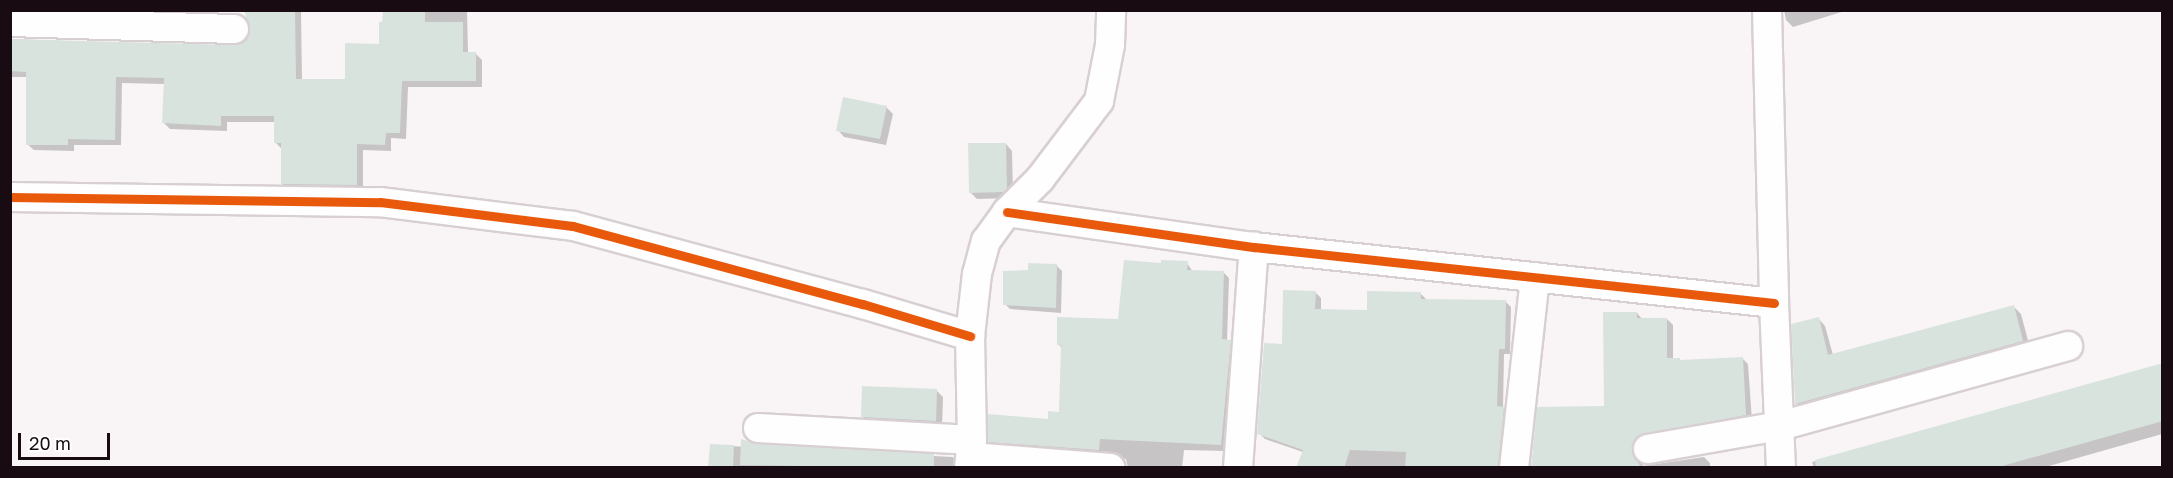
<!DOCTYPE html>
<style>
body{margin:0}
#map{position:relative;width:2173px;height:478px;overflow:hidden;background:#f9f5f7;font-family:"Golos Text",sans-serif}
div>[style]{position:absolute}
.shadow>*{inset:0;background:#0003}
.building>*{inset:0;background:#d9e3dd}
.roads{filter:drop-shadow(2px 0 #d8cfd3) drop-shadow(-2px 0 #d8cfd3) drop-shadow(0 2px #d8cfd3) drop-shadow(0 -2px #d8cfd3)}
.minor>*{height:28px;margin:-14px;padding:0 14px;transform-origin:14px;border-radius:14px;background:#fefefe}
.cycleway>*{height:9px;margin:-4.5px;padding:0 4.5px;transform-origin:4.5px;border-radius:4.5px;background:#e8590c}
span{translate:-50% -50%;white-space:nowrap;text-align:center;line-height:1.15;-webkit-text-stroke:5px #fff;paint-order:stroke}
.frame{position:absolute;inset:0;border:12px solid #180c12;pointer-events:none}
.scale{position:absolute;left:18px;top:433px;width:92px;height:27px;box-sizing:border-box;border:3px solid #180c12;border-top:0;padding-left:8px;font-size:18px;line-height:21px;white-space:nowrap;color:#180c12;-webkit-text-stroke:4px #fff;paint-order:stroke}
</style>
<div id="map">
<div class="shadow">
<i style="clip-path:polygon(245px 10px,301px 10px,302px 81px,346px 81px,380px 45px,384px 10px,467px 10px,468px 53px,475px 53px,482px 60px,482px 87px,408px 87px,406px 139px,391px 138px,391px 151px,363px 150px,363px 191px,289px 190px,282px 184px,282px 149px,275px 142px,275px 122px,227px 122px,227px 131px,170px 129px,164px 123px,165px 84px,122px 83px,121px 145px,74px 145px,74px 151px,34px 150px,27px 144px,27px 77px,10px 77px,10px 39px,234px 47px,243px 44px,252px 30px)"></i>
<i style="clip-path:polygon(1784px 10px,1848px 10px,1793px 27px,1786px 20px)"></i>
<i style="clip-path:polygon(886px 107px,893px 114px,886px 145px,844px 137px,838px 130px)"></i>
<i style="clip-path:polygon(1006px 144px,1012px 151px,1013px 196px,1010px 198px,977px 199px,970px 192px)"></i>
<i style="clip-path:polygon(1187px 263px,1193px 272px,1223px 272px,1229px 278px,1227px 341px,1236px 348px,1226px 451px,1184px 450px,1182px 468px,1128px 468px,1126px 459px,996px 447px,990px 441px,1049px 421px,1060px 414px,1062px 348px,1058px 344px,1120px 320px,1163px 264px)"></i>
<i style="clip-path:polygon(1057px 266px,1062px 271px,1061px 313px,1010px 309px,1005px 304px,1029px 272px)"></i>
<i style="clip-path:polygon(1315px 292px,1321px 298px,1321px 310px,1368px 311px,1421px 294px,1427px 300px,1505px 301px,1511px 307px,1510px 354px,1504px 354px,1503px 408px,1509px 414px,1503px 468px,1301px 468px,1303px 452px,1265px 439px,1259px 433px,1283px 345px)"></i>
<i style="clip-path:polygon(2014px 307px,2021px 314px,2030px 348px,1803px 410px,1796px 403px,1818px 318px,1825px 326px,1833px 355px)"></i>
<i style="clip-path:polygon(1637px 313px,1643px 320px,1667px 319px,1673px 325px,1673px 359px,1682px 361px,1742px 358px,1748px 364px,1752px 421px,1638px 450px,1643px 466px,1704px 457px,1710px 463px,1710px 468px,1532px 468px,1606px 408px)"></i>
<i style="clip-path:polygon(2162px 365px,2162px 434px,2042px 468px,1814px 468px,1812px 462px)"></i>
<i style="clip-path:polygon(936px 390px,943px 397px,942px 427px,869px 423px,863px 417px)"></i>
<i style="clip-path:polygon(711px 445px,953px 457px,959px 463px,959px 468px,710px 468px)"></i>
</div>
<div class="building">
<i style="clip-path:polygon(244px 10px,295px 10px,296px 79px,345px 79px,345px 43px,379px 44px,379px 22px,382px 22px,383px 10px,425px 10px,425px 22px,463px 22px,463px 52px,476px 52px,476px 81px,402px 81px,400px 133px,386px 133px,385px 145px,357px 144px,357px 185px,281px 184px,281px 143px,274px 143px,274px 116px,221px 116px,221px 126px,162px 123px,164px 78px,116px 77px,115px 140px,68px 139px,68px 145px,26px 145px,26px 72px,10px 71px,10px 39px,234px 45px,242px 43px,250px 30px)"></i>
<i style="clip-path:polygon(843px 97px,887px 106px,880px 139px,836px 131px)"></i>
<i style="clip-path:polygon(968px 143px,1006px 143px,1007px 189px,1003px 192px,969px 193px)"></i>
<i style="clip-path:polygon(1124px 260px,1161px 263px,1161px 260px,1188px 261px,1187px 270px,1224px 271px,1222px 339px,1231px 340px,1221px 445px,1100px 439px,1099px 450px,988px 442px,988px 414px,1048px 419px,1048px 411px,1059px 412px,1061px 345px,1057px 345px,1057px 317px,1118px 319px)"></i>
<i style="clip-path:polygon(1028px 263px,1057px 264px,1056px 308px,1003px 305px,1003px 271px,1028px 270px)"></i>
<i style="clip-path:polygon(1283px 290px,1316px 291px,1315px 309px,1367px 310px,1367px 291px,1421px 292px,1421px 299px,1506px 300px,1505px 349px,1499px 349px,1497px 406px,1504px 407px,1498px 468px,1405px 468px,1406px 452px,1350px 450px,1344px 468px,1296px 468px,1303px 450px,1257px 434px,1264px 343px,1282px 344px)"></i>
<i style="clip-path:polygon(2014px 305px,2023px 341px,1795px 404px,1791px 324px,1819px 317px,1828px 355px)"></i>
<i style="clip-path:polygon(1603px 312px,1637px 312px,1637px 318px,1667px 318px,1667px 358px,1680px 358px,1680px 360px,1743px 357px,1746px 415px,1638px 436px,1633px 443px,1632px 451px,1641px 468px,1531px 468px,1537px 407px,1604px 406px)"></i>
<i style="clip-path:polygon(2163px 363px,2163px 421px,1995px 468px,1816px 468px,1815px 460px)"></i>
<i style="clip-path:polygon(862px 386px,937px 389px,936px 421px,861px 417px)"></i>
<i style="clip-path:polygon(741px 439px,757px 444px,934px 454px,934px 468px,740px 465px)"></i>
<i style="clip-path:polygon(710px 444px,734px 445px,733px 468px,708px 468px)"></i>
</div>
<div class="roads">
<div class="minor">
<i style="left:1767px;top:10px;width:293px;rotate:88.6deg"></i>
<i style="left:1774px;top:303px;width:165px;rotate:87.6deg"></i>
<i style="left:10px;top:22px;width:224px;rotate:1.8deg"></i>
<i style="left:10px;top:197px;width:370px;rotate:0.8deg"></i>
<i style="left:380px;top:202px;width:194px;rotate:7.1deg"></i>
<i style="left:573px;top:226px;width:300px;rotate:15.1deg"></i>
<i style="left:863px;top:304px;width:112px;rotate:16.7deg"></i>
<i style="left:1007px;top:212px;width:249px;rotate:8.1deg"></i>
<i style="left:1254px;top:247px;width:523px;rotate:6.15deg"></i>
<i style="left:758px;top:428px;width:214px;rotate:3.2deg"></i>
<i style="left:1648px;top:449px;width:134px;rotate:-9.9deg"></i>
<i style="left:1780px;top:426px;width:299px;rotate:-15.5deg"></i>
<i style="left:971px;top:457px;width:140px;rotate:4.5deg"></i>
<i style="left:969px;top:468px;width:28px;rotate:-84deg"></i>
<i style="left:972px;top:440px;width:104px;rotate:-91.1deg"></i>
<i style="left:970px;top:336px;width:62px;rotate:-83.6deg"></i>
<i style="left:977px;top:274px;width:34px;rotate:-75deg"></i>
<i style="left:986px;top:241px;width:36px;rotate:-54deg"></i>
<i style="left:1007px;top:212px;width:47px;rotate:-45deg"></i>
<i style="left:1040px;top:179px;width:98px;rotate:-52.9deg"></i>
<i style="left:1099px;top:101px;width:57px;rotate:-78.9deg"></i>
<i style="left:1110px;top:45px;width:35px;rotate:-88deg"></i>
<i style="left:1238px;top:468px;width:222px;rotate:-85.9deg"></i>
<i style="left:1514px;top:468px;width:192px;rotate:-83.7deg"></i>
</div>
</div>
<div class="cycleway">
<i style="left:10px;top:197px;width:370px;rotate:0.8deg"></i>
<i style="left:380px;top:202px;width:194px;rotate:7.1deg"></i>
<i style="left:573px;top:226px;width:300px;rotate:15.1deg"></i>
<i style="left:863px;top:304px;width:112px;rotate:16.7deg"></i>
<i style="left:1007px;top:212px;width:249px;rotate:8.1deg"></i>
<i style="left:1254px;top:247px;width:523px;rotate:6.15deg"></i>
</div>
<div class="frame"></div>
<div class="scale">20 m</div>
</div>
